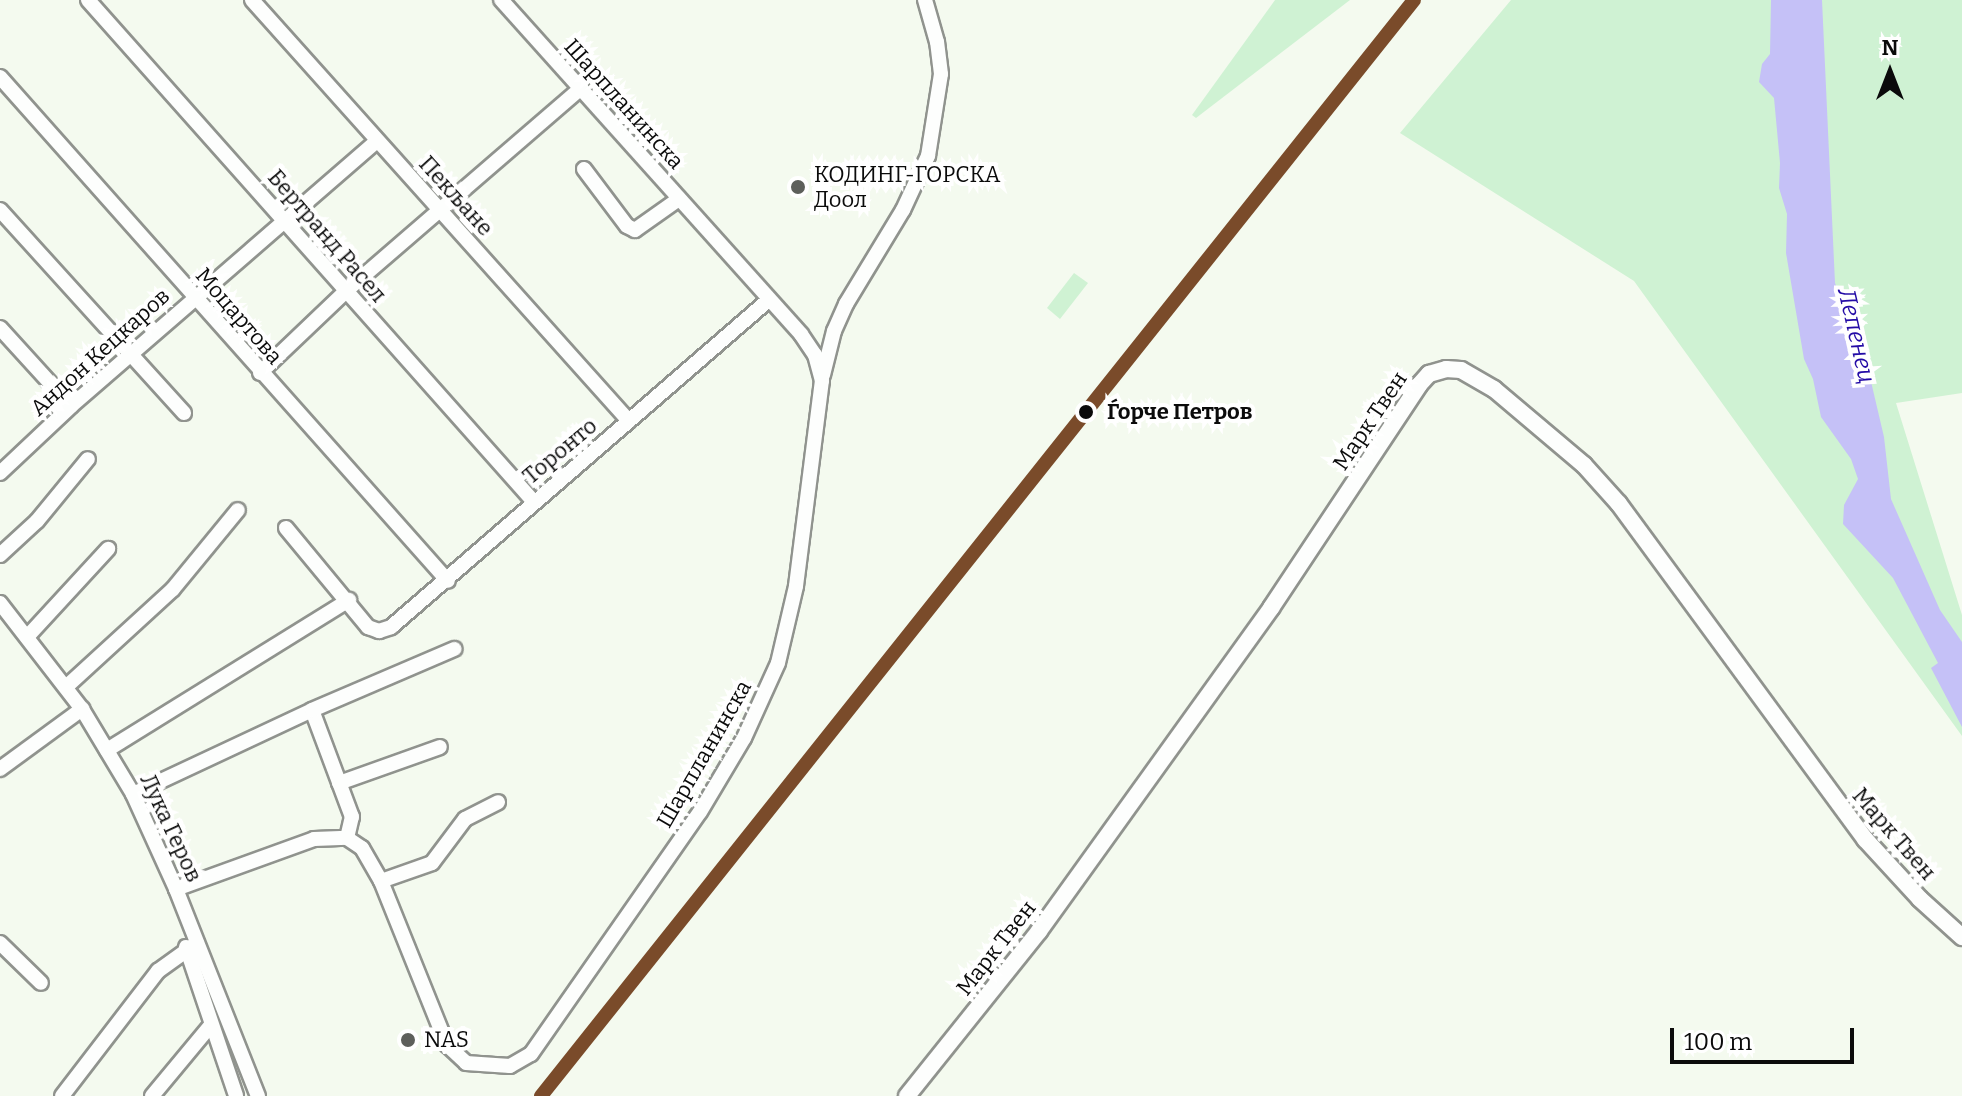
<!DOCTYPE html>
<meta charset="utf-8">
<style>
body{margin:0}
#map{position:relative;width:1962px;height:1096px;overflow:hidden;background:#f4faef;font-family:Bitter,serif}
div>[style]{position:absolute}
.green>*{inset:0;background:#cff2d3}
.water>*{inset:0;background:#c5c1f7}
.roads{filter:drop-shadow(2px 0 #90938e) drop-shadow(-2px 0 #90938e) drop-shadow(0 2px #90938e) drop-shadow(0 -2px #90938e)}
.minor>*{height:14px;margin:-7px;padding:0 7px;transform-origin:7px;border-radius:7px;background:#fdfefd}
.tertiary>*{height:16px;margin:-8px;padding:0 8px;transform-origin:8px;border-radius:8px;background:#fdfefd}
.rail-1>*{height:14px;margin:-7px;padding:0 7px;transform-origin:7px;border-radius:7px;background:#7a4b2a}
.dots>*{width:22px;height:22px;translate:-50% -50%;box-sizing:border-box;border:4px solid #fff;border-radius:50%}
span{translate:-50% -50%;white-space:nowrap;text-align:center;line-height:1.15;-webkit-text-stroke:8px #fff;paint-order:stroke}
.street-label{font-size:22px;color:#0b0b0b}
.poi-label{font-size:22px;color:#0b0b0b}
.left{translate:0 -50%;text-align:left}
.stop-label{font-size:22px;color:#0b0b0b;font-weight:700}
.water-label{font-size:24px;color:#230ba6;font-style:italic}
.north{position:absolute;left:1850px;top:32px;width:80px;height:80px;-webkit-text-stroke:6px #fff;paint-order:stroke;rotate:0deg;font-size:22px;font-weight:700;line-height:32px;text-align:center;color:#0b0b0b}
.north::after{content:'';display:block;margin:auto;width:28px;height:36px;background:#0b0b0b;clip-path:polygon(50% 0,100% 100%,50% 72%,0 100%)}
.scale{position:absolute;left:1670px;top:1028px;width:184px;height:36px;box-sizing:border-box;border:4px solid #0b0b0b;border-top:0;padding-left:10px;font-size:24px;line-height:28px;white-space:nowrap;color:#0b0b0b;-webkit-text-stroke:6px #fff;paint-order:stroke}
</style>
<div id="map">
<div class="green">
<i style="clip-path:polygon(1275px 0,1350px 0,1196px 118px,1192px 115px)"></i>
<i style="clip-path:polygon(1511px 0,1962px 0,1962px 393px,1896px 403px,1962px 615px,1962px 736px,1634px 281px,1400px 133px)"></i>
<i style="clip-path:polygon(1074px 273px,1088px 283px,1060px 319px,1047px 308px)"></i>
</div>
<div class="water">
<i style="clip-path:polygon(1771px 0,1822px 0,1835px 283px,1869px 373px,1884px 437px,1891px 499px,1940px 610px,1962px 642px,1962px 727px,1931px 668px,1938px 663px,1893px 578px,1843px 524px,1844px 505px,1858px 479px,1851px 459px,1821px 417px,1813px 379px,1804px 359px,1786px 253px,1787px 214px,1779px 188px,1780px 163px,1774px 98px,1759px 82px,1762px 64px,1770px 54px)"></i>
</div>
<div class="roads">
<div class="minor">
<i style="left:88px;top:0;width:672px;rotate:48.38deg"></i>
<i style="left:252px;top:0;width:565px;rotate:48.16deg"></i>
<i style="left:0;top:77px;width:674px;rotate:48.37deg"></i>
<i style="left:584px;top:169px;width:71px;rotate:53deg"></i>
<i style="left:627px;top:226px;width:9px;rotate:27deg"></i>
<i style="left:635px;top:230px;width:54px;rotate:-35.2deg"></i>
<i style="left:0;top:210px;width:274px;rotate:47.8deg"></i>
<i style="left:0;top:328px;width:105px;rotate:47.7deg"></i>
<i style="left:260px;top:373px;width:119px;rotate:-43.6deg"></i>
<i style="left:346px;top:291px;width:311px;rotate:-40.8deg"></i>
<i style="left:823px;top:375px;width:45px;rotate:-76deg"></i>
<i style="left:834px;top:331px;width:30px;rotate:-66deg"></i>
<i style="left:846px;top:304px;width:110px;rotate:-58.8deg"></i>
<i style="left:903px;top:210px;width:60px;rotate:-65.2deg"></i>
<i style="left:928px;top:156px;width:83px;rotate:-81deg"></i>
<i style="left:941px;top:74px;width:32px;rotate:-97deg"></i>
<i style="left:937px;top:42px;width:44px;rotate:-105.9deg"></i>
<i style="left:0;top:473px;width:98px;rotate:-43.3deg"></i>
<i style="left:71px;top:406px;width:405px;rotate:-40.9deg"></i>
<i style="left:286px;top:528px;width:129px;rotate:50.4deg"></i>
<i style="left:368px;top:627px;width:12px;rotate:20deg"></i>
<i style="left:379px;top:631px;width:13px;rotate:-18deg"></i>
<i style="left:391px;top:627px;width:500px;rotate:-40.9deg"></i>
<i style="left:0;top:555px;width:50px;rotate:-42.6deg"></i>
<i style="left:37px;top:521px;width:80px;rotate:-50.6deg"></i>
<i style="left:0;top:603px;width:134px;rotate:52.3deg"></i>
<i style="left:82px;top:709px;width:99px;rotate:59deg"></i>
<i style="left:133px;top:794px;width:104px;rotate:65.6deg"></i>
<i style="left:176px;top:889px;width:223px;rotate:68.4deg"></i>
<i style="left:27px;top:637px;width:120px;rotate:-47.4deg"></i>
<i style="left:66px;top:687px;width:145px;rotate:-42.5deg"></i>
<i style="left:173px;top:589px;width:102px;rotate:-50.6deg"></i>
<i style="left:107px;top:750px;width:285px;rotate:-31.8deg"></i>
<i style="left:0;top:769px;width:102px;rotate:-36.2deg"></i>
<i style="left:339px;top:783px;width:107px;rotate:-19.6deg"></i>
<i style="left:133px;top:794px;width:198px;rotate:-25.1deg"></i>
<i style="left:347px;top:838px;width:22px;rotate:-77deg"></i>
<i style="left:352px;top:817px;width:114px;rotate:-110.5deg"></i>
<i style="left:312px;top:710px;width:155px;rotate:-23.2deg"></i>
<i style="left:381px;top:881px;width:54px;rotate:-19.4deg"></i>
<i style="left:432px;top:863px;width:55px;rotate:-53.1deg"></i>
<i style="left:465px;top:819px;width:37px;rotate:-27deg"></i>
<i style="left:176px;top:889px;width:147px;rotate:-19.9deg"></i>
<i style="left:314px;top:839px;width:33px;rotate:-2deg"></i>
<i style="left:347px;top:838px;width:18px;rotate:34deg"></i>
<i style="left:362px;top:848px;width:38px;rotate:60deg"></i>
<i style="left:381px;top:881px;width:177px;rotate:68.1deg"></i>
<i style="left:447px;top:1045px;width:26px;rotate:43deg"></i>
<i style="left:466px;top:1063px;width:44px;rotate:3.9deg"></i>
<i style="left:510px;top:1066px;width:24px;rotate:-30deg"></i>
<i style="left:531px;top:1054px;width:295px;rotate:-55.1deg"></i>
<i style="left:700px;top:812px;width:86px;rotate:-59.3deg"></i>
<i style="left:744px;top:738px;width:82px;rotate:-65.6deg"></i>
<i style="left:778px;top:663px;width:79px;rotate:-76.8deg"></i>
<i style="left:796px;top:586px;width:207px;rotate:-82.8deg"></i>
<i style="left:822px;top:381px;width:27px;rotate:-105deg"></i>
<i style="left:815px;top:355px;width:25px;rotate:-124deg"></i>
<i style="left:801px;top:334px;width:449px;rotate:-131.9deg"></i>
<i style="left:0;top:943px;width:57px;rotate:44.3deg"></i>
<i style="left:186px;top:947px;width:157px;rotate:71.4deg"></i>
<i style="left:62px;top:1096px;width:158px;rotate:-52.5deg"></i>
<i style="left:158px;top:971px;width:48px;rotate:-35.7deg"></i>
<i style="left:152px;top:1096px;width:92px;rotate:-50.3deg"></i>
</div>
<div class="tertiary">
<i style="left:907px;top:1096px;width:211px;rotate:-51.3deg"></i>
<i style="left:1039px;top:931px;width:398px;rotate:-54.3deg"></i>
<i style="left:1271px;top:608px;width:268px;rotate:-56.4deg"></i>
<i style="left:1419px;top:385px;width:15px;rotate:-48deg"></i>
<i style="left:1429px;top:374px;width:18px;rotate:-16deg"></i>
<i style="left:1446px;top:369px;width:15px;rotate:4deg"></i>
<i style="left:1461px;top:370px;width:38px;rotate:30deg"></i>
<i style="left:1494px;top:389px;width:118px;rotate:40.2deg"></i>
<i style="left:1584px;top:465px;width:52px;rotate:48.1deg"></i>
<i style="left:1619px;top:504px;width:416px;rotate:53.7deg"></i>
<i style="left:1865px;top:839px;width:81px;rotate:47.5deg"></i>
<i style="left:1920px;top:899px;width:57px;rotate:42.1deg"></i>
</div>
</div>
<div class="rail-1">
<i style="left:541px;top:1096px;width:1401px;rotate:-51.46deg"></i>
</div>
<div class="dots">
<i style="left:798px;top:187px;background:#5d5f5b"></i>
<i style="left:1086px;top:412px;background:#0b0b0b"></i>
<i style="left:408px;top:1040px;background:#5d5f5b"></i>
</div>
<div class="street-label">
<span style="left:624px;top:104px;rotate:48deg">Шарпланинска</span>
<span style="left:456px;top:196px;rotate:48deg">Пекљане</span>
<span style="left:327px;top:236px;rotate:49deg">Бертранд Расел</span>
<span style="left:239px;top:316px;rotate:49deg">Моцартова</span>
<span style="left:100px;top:352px;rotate:-42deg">Андон Кецкаров</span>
<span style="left:1370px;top:421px;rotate:-56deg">Марк Твен</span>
<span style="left:560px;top:451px;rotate:-40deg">Торонто</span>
<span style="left:704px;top:754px;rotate:-60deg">Шарпланинска</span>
<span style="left:171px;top:828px;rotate:65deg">Лука Геров</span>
<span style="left:1894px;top:834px;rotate:49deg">Марк Твен</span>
<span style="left:996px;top:948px;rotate:-52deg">Марк Твен</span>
</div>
<div class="poi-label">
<span class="left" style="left:814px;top:187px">КОДИНГ-ГОРСКА<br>Доол</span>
<span class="left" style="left:424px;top:1040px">NAS</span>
</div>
<div class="stop-label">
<span class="left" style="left:1107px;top:412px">Ѓорче Петров</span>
</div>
<div class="water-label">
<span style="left:1856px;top:336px;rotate:77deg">Лепенец</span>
</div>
<div class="north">N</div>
<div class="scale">100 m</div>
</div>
